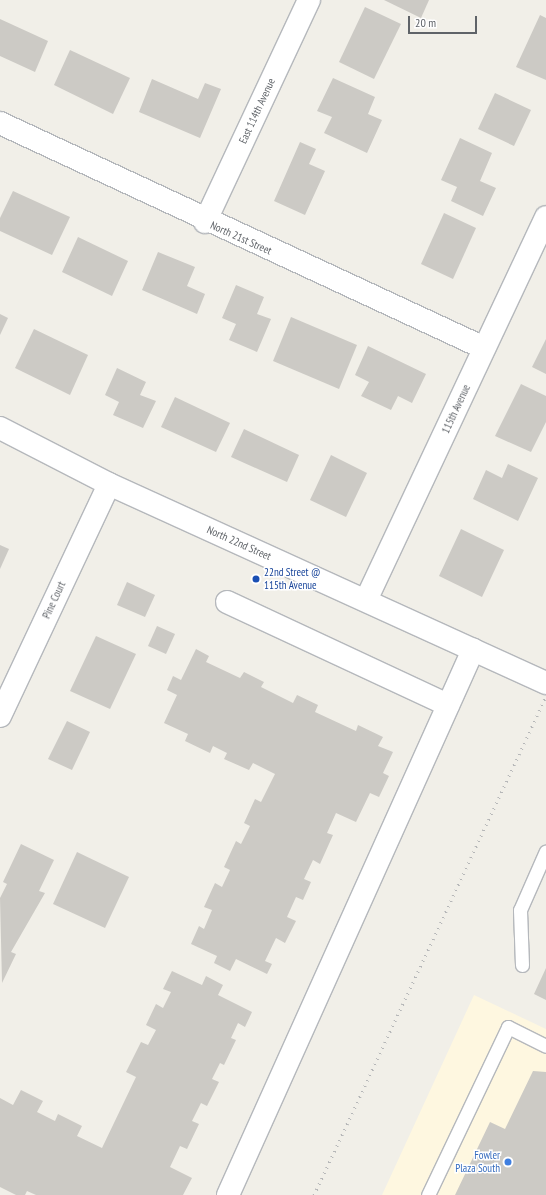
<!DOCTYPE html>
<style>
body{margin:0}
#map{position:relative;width:546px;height:1195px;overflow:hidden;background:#f1efe8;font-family:"PT Sans Narrow",sans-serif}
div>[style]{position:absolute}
.commercial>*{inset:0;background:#fef7e0}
.building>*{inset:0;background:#cccac5}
.roads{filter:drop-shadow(1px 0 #b5b8bc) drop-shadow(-1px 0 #b5b8bc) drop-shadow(0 1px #b5b8bc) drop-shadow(0 -1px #b5b8bc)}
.lane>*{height:13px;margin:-6.5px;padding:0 6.5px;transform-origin:6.5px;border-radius:6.5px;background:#fff}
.street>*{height:22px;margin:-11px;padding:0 11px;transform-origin:11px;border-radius:11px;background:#fff}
.secondary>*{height:22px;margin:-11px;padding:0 11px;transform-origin:11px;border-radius:11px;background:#fff}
.rail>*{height:3px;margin-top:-1.5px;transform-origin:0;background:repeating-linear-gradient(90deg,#b6b7b8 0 1px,transparent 0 6px)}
.dots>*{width:11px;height:11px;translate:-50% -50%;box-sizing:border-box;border:2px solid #fff;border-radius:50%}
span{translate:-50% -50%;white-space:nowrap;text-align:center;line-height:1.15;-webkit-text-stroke:3px #fff;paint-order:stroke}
.street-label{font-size:11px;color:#5f6368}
.transit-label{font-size:11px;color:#164399}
.left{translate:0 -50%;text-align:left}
.shop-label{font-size:11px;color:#366cbe}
.right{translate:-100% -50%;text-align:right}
.scale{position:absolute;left:408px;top:16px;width:69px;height:18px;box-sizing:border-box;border:2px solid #5f6368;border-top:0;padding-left:5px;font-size:12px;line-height:14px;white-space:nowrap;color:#5f6368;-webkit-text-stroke:3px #fff;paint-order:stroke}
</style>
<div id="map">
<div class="commercial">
<i style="clip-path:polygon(474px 995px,546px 1029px,546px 1195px,382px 1195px)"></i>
</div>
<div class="building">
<i style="clip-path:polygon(384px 0,429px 0,421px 18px)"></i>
<i style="clip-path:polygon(365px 7px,401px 24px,374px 79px,339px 62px)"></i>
<i style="clip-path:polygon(540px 15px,546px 18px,546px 80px,516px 67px)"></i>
<i style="clip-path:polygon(0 19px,48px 41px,35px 72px,0 56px)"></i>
<i style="clip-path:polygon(70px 50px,130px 78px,113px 114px,54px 85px)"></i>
<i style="clip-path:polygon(333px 78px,375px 97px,368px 114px,382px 120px,367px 153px,324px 133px,332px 117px,317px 111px)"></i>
<i style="clip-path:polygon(152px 79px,198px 99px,205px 83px,221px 89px,200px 138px,139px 112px)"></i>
<i style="clip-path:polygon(495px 93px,531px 110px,514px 146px,478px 129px)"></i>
<i style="clip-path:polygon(460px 138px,492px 153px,480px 181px,496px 188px,483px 216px,451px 201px,457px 187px,441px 180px)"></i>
<i style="clip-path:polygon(300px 142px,316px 149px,309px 164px,325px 171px,305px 215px,274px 201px)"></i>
<i style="clip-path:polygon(13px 191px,70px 217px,52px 255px,0 231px,0 218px)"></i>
<i style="clip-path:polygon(444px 213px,476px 228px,453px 279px,421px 264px)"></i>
<i style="clip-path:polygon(78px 237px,128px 261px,112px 296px,62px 272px)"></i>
<i style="clip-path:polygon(158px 252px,195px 267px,187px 286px,205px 294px,197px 314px,142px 290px)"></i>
<i style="clip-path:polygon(236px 285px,264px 297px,257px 314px,271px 319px,257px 352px,229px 340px,236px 324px,222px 318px)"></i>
<i style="clip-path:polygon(0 314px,8px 318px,0 335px)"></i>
<i style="clip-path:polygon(291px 317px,357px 345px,339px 389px,273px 361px)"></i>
<i style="clip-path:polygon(34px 329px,88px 355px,70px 395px,15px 368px)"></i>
<i style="clip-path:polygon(546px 339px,546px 374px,532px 367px)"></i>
<i style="clip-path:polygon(368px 346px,426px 374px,412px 403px,398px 396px,391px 410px,361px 396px,369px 382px,355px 375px)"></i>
<i style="clip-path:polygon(117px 368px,146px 382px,140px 395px,156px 401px,143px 428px,113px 415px,119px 402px,105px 395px)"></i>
<i style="clip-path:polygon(521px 384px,546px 396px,546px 422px,531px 452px,495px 436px)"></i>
<i style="clip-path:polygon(175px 397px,230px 423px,216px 452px,161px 427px)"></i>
<i style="clip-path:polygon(244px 429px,299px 455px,287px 482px,231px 457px)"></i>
<i style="clip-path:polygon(331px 455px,367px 473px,346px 517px,310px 500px)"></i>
<i style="clip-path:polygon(508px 464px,538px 478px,518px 521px,473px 499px,486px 470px,502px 478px)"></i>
<i style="clip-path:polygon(461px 529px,504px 550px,482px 597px,439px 576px)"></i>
<i style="clip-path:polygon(0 545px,9px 549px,0 569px)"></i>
<i style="clip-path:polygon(127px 582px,155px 595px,145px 617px,117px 605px)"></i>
<i style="clip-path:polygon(157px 626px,175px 634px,166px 654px,148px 646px)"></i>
<i style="clip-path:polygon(96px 636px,136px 654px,110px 709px,70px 691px)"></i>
<i style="clip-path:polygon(196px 649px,209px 656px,206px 662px,240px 678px,244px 672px,264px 682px,261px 687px,293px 703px,297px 695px,318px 705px,315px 712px,356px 731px,358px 725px,383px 737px,378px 746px,393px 752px,383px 773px,389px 776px,379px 797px,370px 793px,356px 822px,336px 813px,327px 833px,333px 835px,320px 864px,313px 860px,304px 879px,311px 882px,303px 900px,296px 897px,287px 917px,296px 921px,285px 943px,276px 938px,265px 961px,272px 964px,267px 974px,236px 959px,230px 971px,214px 963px,217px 956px,191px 944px,199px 926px,204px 929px,212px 910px,204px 907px,215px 883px,222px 887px,230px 870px,224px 867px,236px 841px,241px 844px,250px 826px,244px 823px,255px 799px,261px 802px,275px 774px,253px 763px,249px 770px,224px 759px,227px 753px,213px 746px,210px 753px,185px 741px,188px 734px,164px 723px,177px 695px,167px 690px,173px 676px,181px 680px)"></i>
<i style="clip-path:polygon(67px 721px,90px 732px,72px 770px,48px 759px)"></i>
<i style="clip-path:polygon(21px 844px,54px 860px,39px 891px,45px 893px,11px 952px,16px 954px,2px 983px,0 898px,7px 884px,3px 882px)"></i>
<i style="clip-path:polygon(77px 852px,129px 877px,105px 928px,53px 904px)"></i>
<i style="clip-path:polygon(546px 968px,546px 1000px,534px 994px)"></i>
<i style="clip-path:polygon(172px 971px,202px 985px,206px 976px,223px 985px,218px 995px,252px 1012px,245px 1027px,238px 1023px,231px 1038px,236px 1040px,224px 1065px,220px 1063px,212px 1079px,219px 1082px,207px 1106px,201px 1103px,192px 1121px,199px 1124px,187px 1149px,180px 1146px,170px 1167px,192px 1178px,183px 1195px,36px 1195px,27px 1191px,25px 1195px,16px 1195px,0 1187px,0 1098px,13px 1105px,21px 1090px,43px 1101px,37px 1112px,55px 1121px,58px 1114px,82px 1126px,77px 1136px,102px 1148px,136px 1077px,126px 1072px,141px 1042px,148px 1045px,156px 1030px,146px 1025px,156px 1004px,163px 1008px,171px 992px,163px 989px)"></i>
<i style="clip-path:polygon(533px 1071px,546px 1072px,546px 1195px,455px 1195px,490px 1122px,505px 1129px)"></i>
</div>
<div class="roads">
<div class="lane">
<i style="left:522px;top:965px;width:55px;rotate:-92.1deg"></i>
<i style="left:520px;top:910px;width:64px;rotate:-66.2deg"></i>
<i style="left:428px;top:1195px;width:186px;rotate:-64.5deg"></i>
<i style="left:508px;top:1027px;width:42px;rotate:26.6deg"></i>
</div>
<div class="street">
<i style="left:0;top:123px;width:534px;rotate:24.93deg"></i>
<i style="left:205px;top:222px;width:245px;rotate:-64.9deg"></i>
<i style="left:366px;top:600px;width:423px;rotate:-64.8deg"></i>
<i style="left:227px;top:602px;width:244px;rotate:25deg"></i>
<i style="left:0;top:716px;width:256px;rotate:-64.8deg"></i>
<i style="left:228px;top:1195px;width:598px;rotate:-65.79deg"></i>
</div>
<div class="secondary">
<i style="left:0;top:428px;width:123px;rotate:27.2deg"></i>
<i style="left:109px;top:484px;width:480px;rotate:24.5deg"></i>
</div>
</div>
<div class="rail">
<i style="left:314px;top:1195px;width:550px;rotate:-65.06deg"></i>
</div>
<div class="dots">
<i style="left:256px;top:579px;background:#1a4fb4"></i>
<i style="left:508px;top:1162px;background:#3f7fe0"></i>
</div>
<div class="street-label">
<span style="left:257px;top:111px;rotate:-65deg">East 114th Avenue</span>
<span style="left:241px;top:238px;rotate:24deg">North 21st Street</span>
<span style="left:456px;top:409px;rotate:-65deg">115th Avenue</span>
<span style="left:239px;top:543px;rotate:24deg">North 22nd Street</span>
<span style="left:54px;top:600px;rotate:-65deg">Pine Court</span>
</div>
<div class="transit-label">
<span class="left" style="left:264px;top:579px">22nd Street @<br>115th Avenue</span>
</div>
<div class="shop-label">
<span class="right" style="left:500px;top:1162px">Fowler<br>Plaza South</span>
</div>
<div class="scale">20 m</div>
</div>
